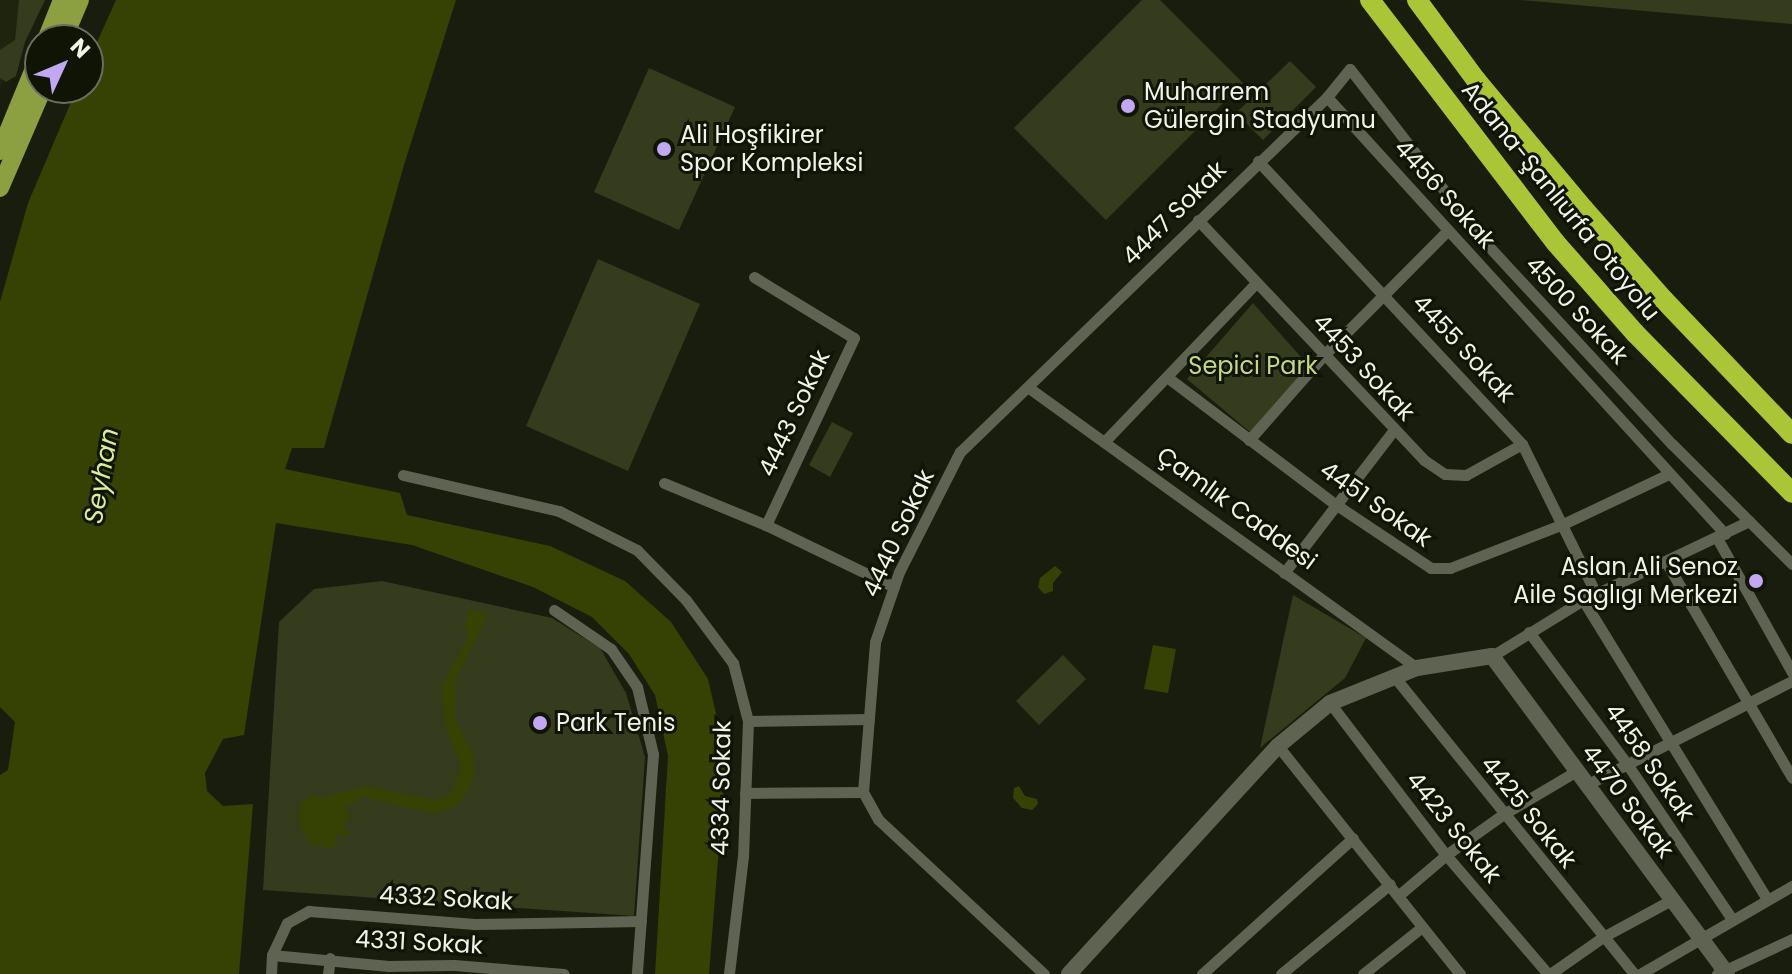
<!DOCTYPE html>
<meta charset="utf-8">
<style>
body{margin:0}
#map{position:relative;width:1792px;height:974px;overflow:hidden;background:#191d0e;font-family:Poppins,sans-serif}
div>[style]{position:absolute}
.built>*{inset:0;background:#1f240e}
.green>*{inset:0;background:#343c1d}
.water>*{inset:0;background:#364104}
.street>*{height:11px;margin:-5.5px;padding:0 5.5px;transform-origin:5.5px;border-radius:5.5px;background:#5f6452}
.secondary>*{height:16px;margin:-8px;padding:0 8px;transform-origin:8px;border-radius:8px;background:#5f6452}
.primary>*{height:18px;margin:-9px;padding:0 9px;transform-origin:9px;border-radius:9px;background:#8c9f41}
.highway>*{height:20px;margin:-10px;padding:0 10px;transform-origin:10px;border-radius:10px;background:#aac636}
.dots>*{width:22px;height:22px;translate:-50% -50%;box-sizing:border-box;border:4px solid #101405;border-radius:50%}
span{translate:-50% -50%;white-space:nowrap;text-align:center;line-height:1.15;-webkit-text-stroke:6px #101405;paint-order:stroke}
.poi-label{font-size:24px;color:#f0f3e9}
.left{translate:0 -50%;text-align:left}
.right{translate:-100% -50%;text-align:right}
.street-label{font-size:24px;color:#f0f3e9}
.park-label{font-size:24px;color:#c3d883}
.water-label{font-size:26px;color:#d9ee99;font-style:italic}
.north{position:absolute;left:24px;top:24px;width:80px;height:80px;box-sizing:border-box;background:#101405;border:2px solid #6a6d60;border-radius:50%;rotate:46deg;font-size:22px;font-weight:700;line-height:32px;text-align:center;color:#f0f3e9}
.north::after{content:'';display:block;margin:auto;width:28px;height:36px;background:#c2a8f2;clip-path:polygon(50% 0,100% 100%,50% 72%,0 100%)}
</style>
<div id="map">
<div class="built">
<i style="clip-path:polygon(0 0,44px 0,0 87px)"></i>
</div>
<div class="green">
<i style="clip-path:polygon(19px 0,45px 0,25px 42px,16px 76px,6px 82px,0 78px,0 50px,15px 40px)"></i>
<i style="clip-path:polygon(1142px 0,1160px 0,1243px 83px,1106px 220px,1014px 128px)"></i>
<i style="clip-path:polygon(1520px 0,1792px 0,1792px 24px)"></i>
<i style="clip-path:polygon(1290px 61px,1316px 87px,1263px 140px,1236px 113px)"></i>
<i style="clip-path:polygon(649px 68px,735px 107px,679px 230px,594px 192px)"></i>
<i style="clip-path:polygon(598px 259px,700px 304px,628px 471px,526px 426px)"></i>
<i style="clip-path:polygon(1253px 303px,1309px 366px,1250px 432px,1187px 379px)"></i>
<i style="clip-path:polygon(832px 422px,853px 433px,830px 477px,809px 465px)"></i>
<i style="clip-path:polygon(382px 581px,552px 618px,600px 648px,626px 693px,645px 757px,634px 916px,263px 890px,279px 622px,314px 589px)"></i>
<i style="clip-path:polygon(1293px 595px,1366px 638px,1345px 678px,1260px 748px)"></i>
<i style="clip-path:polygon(1063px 655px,1086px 679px,1039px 725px,1016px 701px)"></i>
</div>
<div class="water">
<i style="clip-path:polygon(116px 0,456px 0,404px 165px,324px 448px,292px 448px,285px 469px,400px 493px,407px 515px,550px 546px,625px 581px,671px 622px,708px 679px,726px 757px,709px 974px,655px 974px,668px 756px,655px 695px,629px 654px,592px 617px,533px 587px,412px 545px,276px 523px,244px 735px,223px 739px,205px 773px,207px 791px,223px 806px,253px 804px,239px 974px,0 974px,0 775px,8px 770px,15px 722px,0 707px,0 302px,28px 203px,77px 88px,88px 88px,88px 62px)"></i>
<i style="clip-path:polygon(1055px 566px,1062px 572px,1053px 583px,1053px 591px,1044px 594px,1038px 587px,1040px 578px)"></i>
<i style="clip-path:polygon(468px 610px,486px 611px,486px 619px,455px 681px,455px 717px,474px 757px,474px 777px,466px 795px,453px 808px,433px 813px,362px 797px,345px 808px,350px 817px,343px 826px,350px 833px,345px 838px,340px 834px,334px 837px,338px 844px,332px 848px,324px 849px,319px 841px,318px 849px,310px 844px,299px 825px,300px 803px,313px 795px,325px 797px,365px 786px,436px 800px,449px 795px,459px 776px,460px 761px,445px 727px,441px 686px,468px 637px,465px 627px)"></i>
<i style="clip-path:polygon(1153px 645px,1176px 649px,1168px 693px,1144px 689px)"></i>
<i style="clip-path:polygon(1019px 786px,1025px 796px,1037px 799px,1038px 804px,1032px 810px,1022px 808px,1013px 798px,1014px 788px)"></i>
</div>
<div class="street">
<i style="left:1327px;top:97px;width:591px;rotate:47.67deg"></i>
<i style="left:1258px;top:161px;width:387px;rotate:47deg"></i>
<i style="left:1522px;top:444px;width:167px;rotate:63.7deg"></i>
<i style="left:1198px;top:220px;width:330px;rotate:46.7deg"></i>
<i style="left:1424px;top:460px;width:25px;rotate:34deg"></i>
<i style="left:1445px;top:474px;width:21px;rotate:3deg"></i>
<i style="left:1466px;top:475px;width:64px;rotate:-29deg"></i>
<i style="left:754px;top:277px;width:117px;rotate:31.4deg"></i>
<i style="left:854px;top:338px;width:207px;rotate:115.2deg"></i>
<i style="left:1167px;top:377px;width:211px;rotate:37.1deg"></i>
<i style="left:1335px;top:504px;width:115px;rotate:33.7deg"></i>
<i style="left:1431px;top:568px;width:19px"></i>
<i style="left:1450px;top:568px;width:121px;rotate:-21.3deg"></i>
<i style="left:1563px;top:524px;width:117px;rotate:-25.3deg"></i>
<i style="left:1029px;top:388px;width:478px;rotate:35.8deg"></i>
<i style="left:1249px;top:440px;width:112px;rotate:-48.6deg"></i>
<i style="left:1323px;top:356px;width:177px;rotate:-45.2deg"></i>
<i style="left:1104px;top:442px;width:220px;rotate:-46.3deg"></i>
<i style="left:403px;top:475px;width:160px;rotate:13deg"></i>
<i style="left:559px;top:511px;width:87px;rotate:26.6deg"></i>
<i style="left:637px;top:550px;width:70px;rotate:45.6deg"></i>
<i style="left:686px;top:600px;width:79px;rotate:53.3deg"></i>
<i style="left:733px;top:663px;width:60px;rotate:75.5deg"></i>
<i style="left:748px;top:721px;width:135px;rotate:92.1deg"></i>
<i style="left:743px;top:856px;width:119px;rotate:96.8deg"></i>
<i style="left:664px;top:483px;width:110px;rotate:22.4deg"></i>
<i style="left:766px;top:525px;width:142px;rotate:25.8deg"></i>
<i style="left:1717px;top:538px;width:154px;rotate:60.8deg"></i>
<i style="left:1666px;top:562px;width:250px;rotate:59.7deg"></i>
<i style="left:1284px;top:573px;width:179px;rotate:-52.5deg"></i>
<i style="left:1583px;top:600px;width:351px;rotate:58.4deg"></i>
<i style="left:554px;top:610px;width:69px;rotate:34.4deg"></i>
<i style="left:611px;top:649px;width:46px;rotate:55.6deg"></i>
<i style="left:637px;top:687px;width:69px;rotate:76.6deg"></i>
<i style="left:653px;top:754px;width:221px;rotate:94.2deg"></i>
<i style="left:1529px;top:632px;width:164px;rotate:53.4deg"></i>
<i style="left:1627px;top:764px;width:187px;rotate:55.9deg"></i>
<i style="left:1492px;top:656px;width:107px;rotate:-31.6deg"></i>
<i style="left:1583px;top:600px;width:184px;rotate:-25.4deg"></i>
<i style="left:1393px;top:675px;width:384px;rotate:51.1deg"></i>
<i style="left:1330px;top:703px;width:191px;rotate:52.7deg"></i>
<i style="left:1446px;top:855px;width:157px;rotate:49.4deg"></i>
<i style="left:748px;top:721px;width:121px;rotate:-0.9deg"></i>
<i style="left:1278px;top:746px;width:292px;rotate:51.4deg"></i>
<i style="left:1586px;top:785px;width:231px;rotate:-26.8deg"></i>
<i style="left:745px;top:793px;width:118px;rotate:-0.5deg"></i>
<i style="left:1399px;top:895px;width:62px;rotate:-40.4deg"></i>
<i style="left:1446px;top:855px;width:69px;rotate:-35.5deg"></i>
<i style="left:1502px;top:815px;width:85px;rotate:-30.5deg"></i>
<i style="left:272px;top:955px;width:117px;rotate:5.4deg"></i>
<i style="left:388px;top:966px;width:66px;rotate:-0.9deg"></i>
<i style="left:454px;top:965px;width:110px;rotate:4.7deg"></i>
<i style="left:271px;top:974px;width:19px;rotate:-87deg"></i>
<i style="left:272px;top:955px;width:35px;rotate:-65deg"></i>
<i style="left:287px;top:923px;width:25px;rotate:-29deg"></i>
<i style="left:309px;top:911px;width:166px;rotate:4.5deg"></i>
<i style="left:474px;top:924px;width:167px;rotate:-1deg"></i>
<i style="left:328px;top:974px;width:16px;rotate:-83deg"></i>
<i style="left:1044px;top:974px;width:227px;rotate:-137deg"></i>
<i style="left:878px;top:819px;width:31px;rotate:-119deg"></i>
<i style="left:863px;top:792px;width:150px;rotate:-85.4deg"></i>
<i style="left:875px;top:642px;width:74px;rotate:-71.1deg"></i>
<i style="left:899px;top:572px;width:135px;rotate:-63.1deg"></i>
<i style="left:960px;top:452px;width:511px;rotate:-44.05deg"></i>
<i style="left:1327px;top:97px;width:36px;rotate:-51deg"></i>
<i style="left:1350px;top:69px;width:214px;rotate:52.2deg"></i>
<i style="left:1481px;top:238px;width:281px;rotate:47.2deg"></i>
<i style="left:1672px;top:444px;width:170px;rotate:45deg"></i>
<i style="left:1202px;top:974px;width:203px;rotate:-42deg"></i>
<i style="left:1281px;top:974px;width:141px;rotate:-39.5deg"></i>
<i style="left:1363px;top:974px;width:75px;rotate:-38.5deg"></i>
<i style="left:1550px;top:974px;width:65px;rotate:-34.9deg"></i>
<i style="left:1603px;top:937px;width:80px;rotate:-28.5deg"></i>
<i style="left:1640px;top:974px;width:176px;rotate:-30.1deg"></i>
<i style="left:1717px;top:974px;width:83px;rotate:-25deg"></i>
</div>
<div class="secondary">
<i style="left:1069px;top:974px;width:309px;rotate:-47.5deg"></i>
<i style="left:1278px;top:746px;width:67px;rotate:-39.6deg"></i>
<i style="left:1330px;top:703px;width:94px;rotate:-21.9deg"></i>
<i style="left:1417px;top:668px;width:76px;rotate:-9.1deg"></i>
<i style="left:1492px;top:656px;width:395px;rotate:53.5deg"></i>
</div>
<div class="primary">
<i style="left:46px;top:40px;width:43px;rotate:-68.2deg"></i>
<i style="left:63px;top:40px;width:43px;rotate:-67deg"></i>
<i style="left:0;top:151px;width:105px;rotate:-67.6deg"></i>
<i style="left:0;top:188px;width:109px;rotate:-66.7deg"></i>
</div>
<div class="highway">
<i style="left:1370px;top:0;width:305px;rotate:52.6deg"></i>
<i style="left:1555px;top:242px;width:121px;rotate:48.7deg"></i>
<i style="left:1635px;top:333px;width:224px;rotate:45.5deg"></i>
<i style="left:1417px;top:0;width:99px;rotate:53.6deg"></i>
<i style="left:1476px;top:80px;width:168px;rotate:50.1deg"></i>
<i style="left:1584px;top:209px;width:121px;rotate:48.7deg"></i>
<i style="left:1664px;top:300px;width:185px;rotate:46.3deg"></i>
</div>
<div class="dots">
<i style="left:1128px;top:106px;background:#c2a8f2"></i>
<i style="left:664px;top:149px;background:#c2a8f2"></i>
<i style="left:1756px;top:581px;background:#c2a8f2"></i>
<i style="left:540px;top:723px;background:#c2a8f2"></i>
</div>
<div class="poi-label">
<span class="left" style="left:1144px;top:106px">Muharrem<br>Gülergin Stadyumu</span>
<span class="left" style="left:680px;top:149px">Ali Hoşfikirer<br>Spor Kompleksi</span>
<span class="right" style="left:1738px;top:581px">Aslan Ali Senoz<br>Aile Saglıgı Merkezi</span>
<span class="left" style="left:556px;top:723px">Park Tenis</span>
</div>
<div class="street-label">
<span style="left:1445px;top:194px;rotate:48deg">4456 Sokak</span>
<span style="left:1561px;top:201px;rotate:51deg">Adana-Şanlıurfa Otoyolu</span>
<span style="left:1174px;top:213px;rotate:-45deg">4447 Sokak</span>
<span style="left:1577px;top:310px;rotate:47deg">4500 Sokak</span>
<span style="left:1464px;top:348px;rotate:47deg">4455 Sokak</span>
<span style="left:1364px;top:367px;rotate:47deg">4453 Sokak</span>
<span style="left:794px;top:413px;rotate:-65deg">4443 Sokak</span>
<span style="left:1376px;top:504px;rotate:35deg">4451 Sokak</span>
<span style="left:1237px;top:508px;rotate:36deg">Çamlık Caddesi</span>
<span style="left:898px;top:533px;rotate:-65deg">4440 Sokak</span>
<span style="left:1650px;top:762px;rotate:55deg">4458 Sokak</span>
<span style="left:721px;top:788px;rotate:-89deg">4334 Sokak</span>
<span style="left:1628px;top:801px;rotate:53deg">4470 Sokak</span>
<span style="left:1529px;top:812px;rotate:51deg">4425 Sokak</span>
<span style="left:1454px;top:827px;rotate:51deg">4423 Sokak</span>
<span style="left:446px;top:898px;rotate:3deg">4332 Sokak</span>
<span style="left:419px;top:942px;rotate:3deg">4331 Sokak</span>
</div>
<div class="park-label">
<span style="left:1253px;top:366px">Sepici Park</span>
</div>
<div class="water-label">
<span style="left:102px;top:476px;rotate:-80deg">Seyhan</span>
</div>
<div class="north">N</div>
</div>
